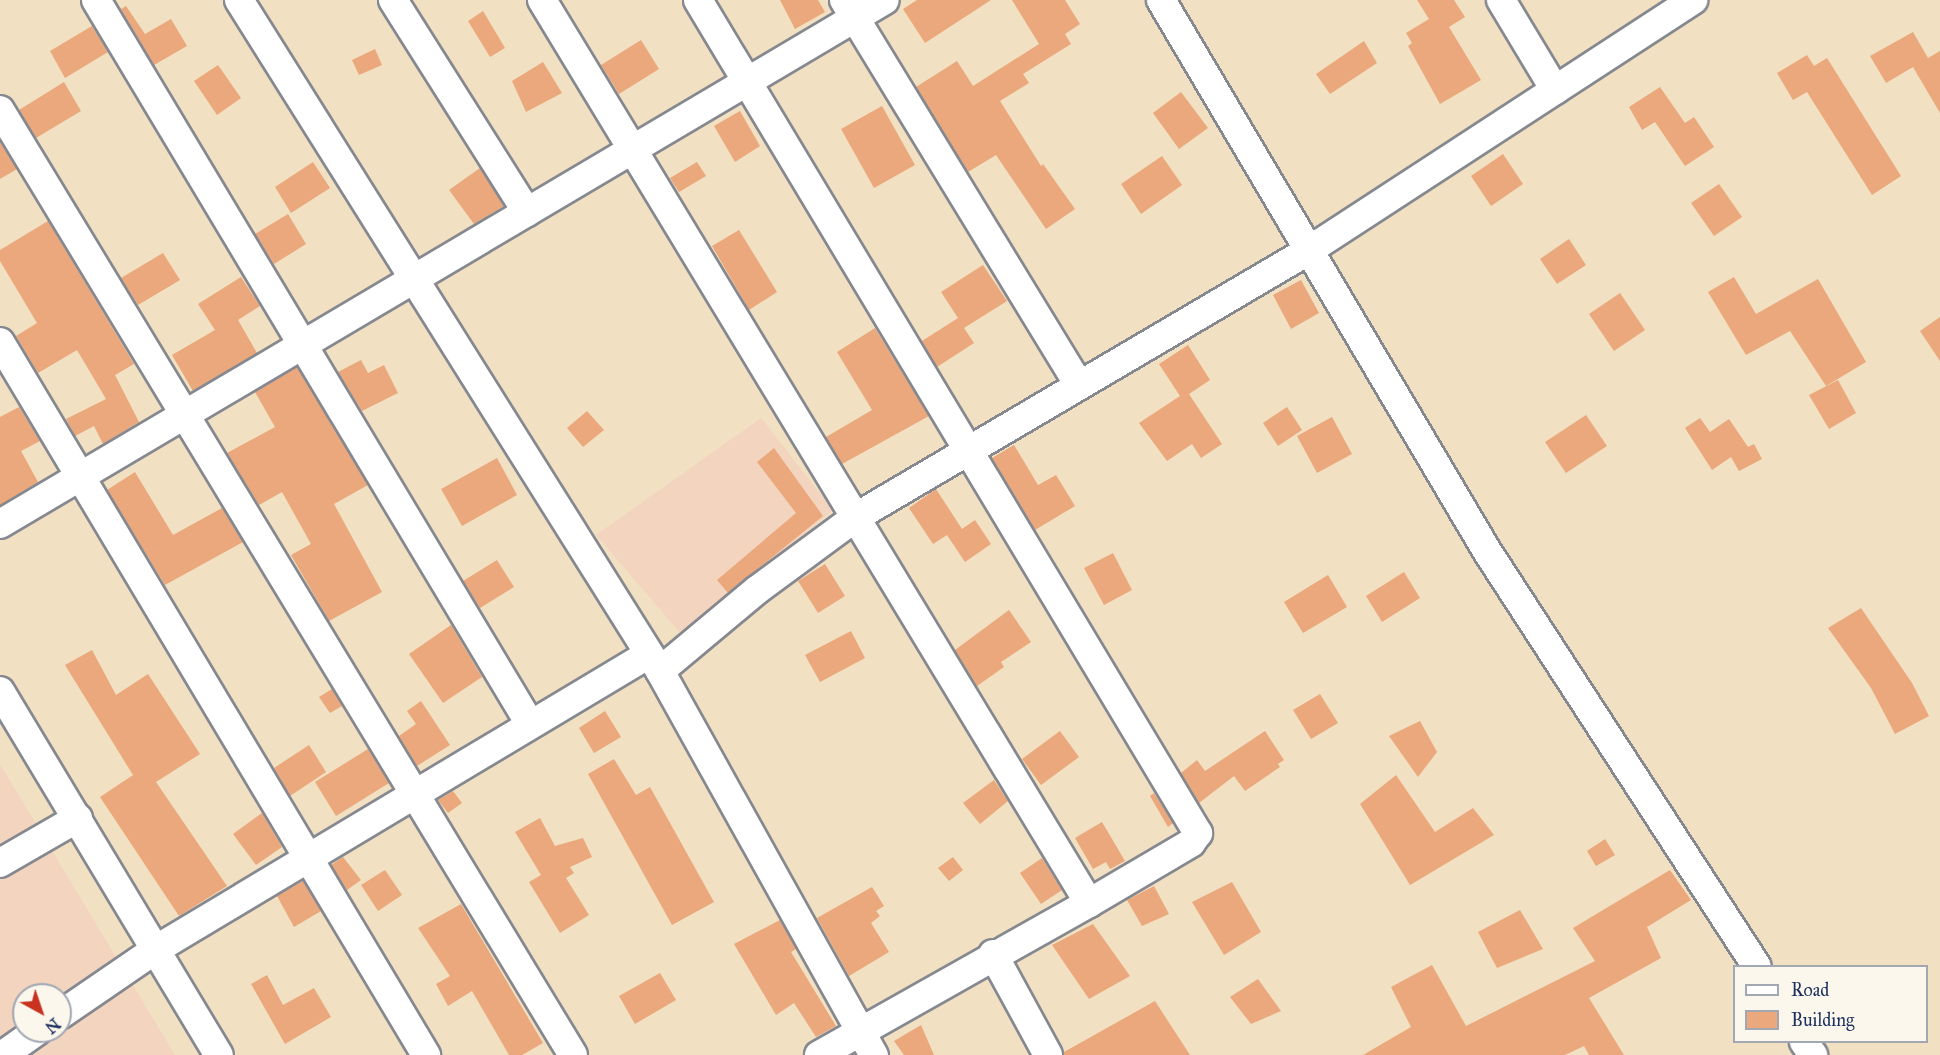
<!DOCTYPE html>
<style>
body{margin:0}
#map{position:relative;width:1940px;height:1055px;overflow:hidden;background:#f1e0c1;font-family:"IM FELL Great Primer",serif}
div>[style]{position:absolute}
.built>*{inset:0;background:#f3d4bf}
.building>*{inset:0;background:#eaa87c}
.roads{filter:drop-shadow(2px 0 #868890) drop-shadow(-2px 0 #868890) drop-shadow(0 2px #868890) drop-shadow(0 -2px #868890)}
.minor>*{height:28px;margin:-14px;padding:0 14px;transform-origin:14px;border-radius:14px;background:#fff}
span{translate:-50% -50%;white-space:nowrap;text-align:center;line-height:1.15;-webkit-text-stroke:4.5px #fbf7ec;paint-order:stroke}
.legend{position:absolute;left:1733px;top:965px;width:195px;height:78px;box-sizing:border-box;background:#fbf7ec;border:2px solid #a1a7b3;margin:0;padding:8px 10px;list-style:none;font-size:18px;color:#1b2f5e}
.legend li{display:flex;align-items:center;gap:12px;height:30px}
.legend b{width:30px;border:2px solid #a1a7b3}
.north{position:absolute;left:12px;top:983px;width:60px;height:60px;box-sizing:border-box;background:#fbf7ec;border:2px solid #a1a7b3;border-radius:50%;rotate:140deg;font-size:16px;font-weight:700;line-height:24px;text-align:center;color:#1b2f5e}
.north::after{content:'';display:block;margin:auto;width:21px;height:27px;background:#c8321e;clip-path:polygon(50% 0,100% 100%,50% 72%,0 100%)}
</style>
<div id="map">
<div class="built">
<i style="clip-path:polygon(761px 418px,833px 510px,682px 635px,596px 535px)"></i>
<i style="clip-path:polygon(evenodd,0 764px,175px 1055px,0 1055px,0 764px,24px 995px,60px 995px,60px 1031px,24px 1031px,24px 995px)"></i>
</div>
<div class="building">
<i style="clip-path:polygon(780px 0,818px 0,825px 12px,795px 29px)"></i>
<i style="clip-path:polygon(917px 0,991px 0,925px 43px,903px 9px)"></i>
<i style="clip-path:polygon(1012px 0,1065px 0,1080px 24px,1065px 34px,1071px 44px,1023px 74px,1029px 83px,1000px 101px,1041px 166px,1043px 164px,1075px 209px,1046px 229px,996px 155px,968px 172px,916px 87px,957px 61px,973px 86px,1039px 44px)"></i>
<i style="clip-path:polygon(1417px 0,1454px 0,1465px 17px,1449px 27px,1481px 80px,1440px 104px,1408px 46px,1412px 43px,1406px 33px,1429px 19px)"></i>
<i style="clip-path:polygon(126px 6px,145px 34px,171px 19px,187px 46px,154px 65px,121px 9px)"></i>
<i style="clip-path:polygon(483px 11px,505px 48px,490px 57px,468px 21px)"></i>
<i style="clip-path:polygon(92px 26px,108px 52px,65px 78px,50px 51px)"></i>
<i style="clip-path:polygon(1913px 32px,1928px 58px,1940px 51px,1940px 113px,1913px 67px,1886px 83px,1870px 56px)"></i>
<i style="clip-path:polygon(641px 40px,659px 69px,619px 94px,601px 65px)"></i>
<i style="clip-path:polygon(1364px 41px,1377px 63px,1330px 94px,1316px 74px)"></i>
<i style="clip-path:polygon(375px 49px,382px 65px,359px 75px,352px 60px)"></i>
<i style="clip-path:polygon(1807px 55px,1814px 66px,1827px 58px,1901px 176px,1872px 195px,1807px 92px,1793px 100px,1777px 73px)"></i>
<i style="clip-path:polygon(543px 62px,562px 93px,526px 112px,512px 81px)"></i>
<i style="clip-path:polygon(218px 65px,241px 98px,217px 115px,194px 81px)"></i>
<i style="clip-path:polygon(64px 82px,81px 111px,36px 138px,19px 110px)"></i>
<i style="clip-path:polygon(1660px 87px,1685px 123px,1694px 117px,1714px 147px,1685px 166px,1655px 122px,1642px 130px,1629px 107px)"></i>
<i style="clip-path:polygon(1181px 92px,1208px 128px,1179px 149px,1153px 113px)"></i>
<i style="clip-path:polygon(882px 106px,915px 165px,874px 188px,841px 129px)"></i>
<i style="clip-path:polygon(740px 111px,760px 146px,735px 162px,714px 126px)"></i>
<i style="clip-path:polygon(0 142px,17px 169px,0 179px)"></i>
<i style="clip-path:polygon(1503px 154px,1523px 184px,1491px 206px,1471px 176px)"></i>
<i style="clip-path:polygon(1162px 156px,1182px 185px,1141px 214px,1121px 184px)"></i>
<i style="clip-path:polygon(313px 162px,330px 188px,291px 213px,275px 187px)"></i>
<i style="clip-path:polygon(697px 162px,706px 176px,679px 192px,670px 178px)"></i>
<i style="clip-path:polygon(480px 168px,504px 206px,474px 224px,449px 190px)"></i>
<i style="clip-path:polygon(1719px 184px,1742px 217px,1714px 236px,1691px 203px)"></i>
<i style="clip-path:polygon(288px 214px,306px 244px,274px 264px,255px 234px)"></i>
<i style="clip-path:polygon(48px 221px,134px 364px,115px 375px,139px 422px,103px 444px,94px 426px,75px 436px,66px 419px,106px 399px,77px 350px,38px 373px,16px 336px,37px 323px,0 261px,0 250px)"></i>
<i style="clip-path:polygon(739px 230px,777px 292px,749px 310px,712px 246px)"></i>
<i style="clip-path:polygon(1569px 239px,1586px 265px,1557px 284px,1540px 259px)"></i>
<i style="clip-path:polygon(163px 253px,180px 280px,138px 305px,121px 278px)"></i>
<i style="clip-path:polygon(983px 265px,1007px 301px,964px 328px,974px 343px,937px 367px,922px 341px,958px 318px,941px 292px)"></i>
<i style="clip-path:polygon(241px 277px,260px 306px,238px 320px,257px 353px,193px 391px,172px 355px,215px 330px,198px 304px)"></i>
<i style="clip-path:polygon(1734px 277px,1756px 314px,1818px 279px,1866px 362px,1826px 386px,1790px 331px,1746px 355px,1708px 292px)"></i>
<i style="clip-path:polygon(1301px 280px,1319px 313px,1291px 329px,1273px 295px)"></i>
<i style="clip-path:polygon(1620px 293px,1645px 330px,1614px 351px,1589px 314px)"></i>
<i style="clip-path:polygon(1940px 317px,1940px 361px,1920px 331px)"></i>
<i style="clip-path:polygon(875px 328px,929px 416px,842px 464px,826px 437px,872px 410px,837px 352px)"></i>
<i style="clip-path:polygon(1188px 345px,1210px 380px,1189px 394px,1222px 444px,1201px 458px,1192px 444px,1167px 461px,1139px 423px,1180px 396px,1159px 364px)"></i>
<i style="clip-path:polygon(361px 360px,368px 373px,384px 365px,398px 393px,362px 411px,338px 372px)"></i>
<i style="clip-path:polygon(297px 367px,368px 485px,334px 504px,382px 592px,329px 621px,291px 555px,311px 544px,282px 492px,259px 505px,227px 453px,275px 427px,255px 392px)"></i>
<i style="clip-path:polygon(1838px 380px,1856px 413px,1829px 429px,1809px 395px)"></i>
<i style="clip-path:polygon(19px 407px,40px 441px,21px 451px,38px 482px,0 505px,0 417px)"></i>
<i style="clip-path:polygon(1287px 407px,1302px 430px,1278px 446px,1263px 423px)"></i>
<i style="clip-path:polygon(587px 411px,604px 430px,583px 447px,567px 428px)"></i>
<i style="clip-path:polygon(1586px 415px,1607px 446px,1566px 473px,1545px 442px)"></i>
<i style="clip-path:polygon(1332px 417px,1352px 454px,1317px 473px,1297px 436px)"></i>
<i style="clip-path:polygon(1700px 418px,1710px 432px,1729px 419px,1748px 447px,1754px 444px,1762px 459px,1739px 471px,1731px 457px,1712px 470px,1685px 428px)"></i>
<i style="clip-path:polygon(1014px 445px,1038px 485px,1056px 475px,1075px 506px,1035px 530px,992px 458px)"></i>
<i style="clip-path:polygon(774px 448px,823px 516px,728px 593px,717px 580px,796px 513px,757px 462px)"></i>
<i style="clip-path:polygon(497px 458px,517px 495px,462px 526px,441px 489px)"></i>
<i style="clip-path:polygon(135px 472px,173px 535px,222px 508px,243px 542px,165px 585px,107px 490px)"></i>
<i style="clip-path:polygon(936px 489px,962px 529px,975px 520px,991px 544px,965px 562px,947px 535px,933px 544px,909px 508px)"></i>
<i style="clip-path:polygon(1113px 553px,1132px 590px,1104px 605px,1084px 568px)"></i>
<i style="clip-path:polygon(497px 560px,514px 587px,480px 608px,463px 581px)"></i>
<i style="clip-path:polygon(825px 564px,845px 596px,818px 613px,798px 581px)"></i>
<i style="clip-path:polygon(1404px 572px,1420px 598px,1382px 622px,1366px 596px)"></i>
<i style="clip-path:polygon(1328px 575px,1347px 607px,1303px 633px,1284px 602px)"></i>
<i style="clip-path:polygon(1861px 608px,1912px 683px,1929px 716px,1895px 734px,1871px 688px,1828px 628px)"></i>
<i style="clip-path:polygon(1009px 610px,1031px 642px,1001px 662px,1004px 667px,977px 686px,955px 650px)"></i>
<i style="clip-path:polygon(451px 625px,482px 677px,443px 703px,409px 654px)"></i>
<i style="clip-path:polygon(851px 631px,865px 658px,820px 682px,805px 655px)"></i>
<i style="clip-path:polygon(92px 650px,116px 695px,148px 674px,200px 754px,156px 782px,227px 886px,179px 916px,100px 797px,133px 775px,65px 665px)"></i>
<i style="clip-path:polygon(332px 689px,342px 706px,330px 713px,319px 697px)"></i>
<i style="clip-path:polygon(1320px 694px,1338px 723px,1311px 739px,1293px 710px)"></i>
<i style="clip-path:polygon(421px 701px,450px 745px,417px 766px,399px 736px,416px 724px,407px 711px)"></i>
<i style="clip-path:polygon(605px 711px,621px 737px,594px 753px,579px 728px)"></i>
<i style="clip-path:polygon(1420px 721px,1437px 752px,1418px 777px,1389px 736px)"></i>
<i style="clip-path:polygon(1060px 731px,1079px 757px,1041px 785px,1022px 759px)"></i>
<i style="clip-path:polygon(1265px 731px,1284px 760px,1278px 764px,1280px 767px,1245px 791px,1234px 776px,1199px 803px,1181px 773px,1197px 760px,1205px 771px)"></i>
<i style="clip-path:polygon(309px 745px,326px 772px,290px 796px,274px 768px)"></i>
<i style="clip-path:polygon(368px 749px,389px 783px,336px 816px,315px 782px)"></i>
<i style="clip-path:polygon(614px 759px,636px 795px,650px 787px,714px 902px,672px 925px,588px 774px)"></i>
<i style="clip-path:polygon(1396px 775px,1435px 832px,1473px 808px,1494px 835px,1410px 885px,1360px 804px)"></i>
<i style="clip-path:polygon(994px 780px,1008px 801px,980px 824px,963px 803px)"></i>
<i style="clip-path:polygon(453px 791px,462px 803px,448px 813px,438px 800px)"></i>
<i style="clip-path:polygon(1154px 793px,1173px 823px,1168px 827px,1150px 796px)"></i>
<i style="clip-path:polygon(262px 813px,282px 847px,256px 865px,233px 834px)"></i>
<i style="clip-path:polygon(540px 818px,555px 846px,583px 838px,592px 857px,570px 867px,574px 873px,566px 878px,589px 915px,560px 933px,529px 882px,541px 875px,515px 832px)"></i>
<i style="clip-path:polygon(1102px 822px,1125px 861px,1110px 869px,1106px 862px,1093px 869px,1075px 838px)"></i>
<i style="clip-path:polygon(1605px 839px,1615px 855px,1596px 866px,1587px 851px)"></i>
<i style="clip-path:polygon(343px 857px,361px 880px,347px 890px,331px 865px)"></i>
<i style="clip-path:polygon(953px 857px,963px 870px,949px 881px,938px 868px)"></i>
<i style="clip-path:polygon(1042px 858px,1062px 890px,1041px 904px,1020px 873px)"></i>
<i style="clip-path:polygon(385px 870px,402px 895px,378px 911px,361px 885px)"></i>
<i style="clip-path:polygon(1670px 870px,1691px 900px,1647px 927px,1661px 958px,1589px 998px,1624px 1055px,1589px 1055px,1584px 1046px,1565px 1055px,1363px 1055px,1411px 1027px,1391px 987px,1432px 965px,1466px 1026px,1595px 961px,1573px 928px)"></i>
<i style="clip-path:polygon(303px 881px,321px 911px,294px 927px,277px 896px)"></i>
<i style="clip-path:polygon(1232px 882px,1261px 932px,1224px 955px,1192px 902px)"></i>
<i style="clip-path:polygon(1154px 886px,1169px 914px,1142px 926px,1127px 900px)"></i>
<i style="clip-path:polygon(872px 887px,884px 906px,876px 911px,880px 916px,871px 923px,889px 952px,849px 976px,817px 918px)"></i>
<i style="clip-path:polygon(461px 904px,543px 1043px,522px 1055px,509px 1055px,472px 991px,448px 1006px,436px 984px,450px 976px,418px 928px)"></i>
<i style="clip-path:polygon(1520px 910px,1543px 949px,1497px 968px,1478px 932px)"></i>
<i style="clip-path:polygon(780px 920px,796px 949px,791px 952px,836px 1026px,816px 1037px,794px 1003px,776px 1015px,734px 944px)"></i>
<i style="clip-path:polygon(1093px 924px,1130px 976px,1089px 999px,1052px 945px)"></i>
<i style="clip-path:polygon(660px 973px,676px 1000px,635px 1024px,619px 996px)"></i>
<i style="clip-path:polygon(267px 975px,283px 1005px,314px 988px,331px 1017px,285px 1044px,251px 984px)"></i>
<i style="clip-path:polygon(1258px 979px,1281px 1011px,1251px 1024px,1230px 997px)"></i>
<i style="clip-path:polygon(1155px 1001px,1190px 1055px,1064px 1055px,1064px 1052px)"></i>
<i style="clip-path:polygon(921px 1025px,934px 1055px,904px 1055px,894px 1041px)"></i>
</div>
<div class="roads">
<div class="minor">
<i style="left:96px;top:0;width:844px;rotate:59.06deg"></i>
<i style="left:239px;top:0;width:792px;rotate:57.89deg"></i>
<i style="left:660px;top:671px;width:440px;rotate:60.9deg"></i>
<i style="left:393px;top:0;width:251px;rotate:57.7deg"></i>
<i style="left:542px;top:0;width:1056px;rotate:58.79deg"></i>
<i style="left:698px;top:0;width:972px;rotate:59.03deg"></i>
<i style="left:1198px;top:833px;width:12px;rotate:125deg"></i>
<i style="left:1191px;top:843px;width:118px;rotate:149.5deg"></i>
<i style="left:1089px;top:903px;width:310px;rotate:150.6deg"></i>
<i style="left:844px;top:0;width:450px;rotate:58.6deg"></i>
<i style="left:1161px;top:0;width:640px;rotate:59.39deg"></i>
<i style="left:1487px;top:551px;width:495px;rotate:57deg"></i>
<i style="left:1501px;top:0;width:105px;rotate:59deg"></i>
<i style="left:0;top:110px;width:1105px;rotate:58.77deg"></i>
<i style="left:0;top:342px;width:831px;rotate:59.14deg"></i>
<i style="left:0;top:524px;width:1028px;rotate:-30.63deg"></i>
<i style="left:660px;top:671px;width:126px;rotate:-39.9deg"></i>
<i style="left:757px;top:590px;width:123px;rotate:-36.4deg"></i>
<i style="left:856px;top:517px;width:524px;rotate:-30.48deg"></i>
<i style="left:1308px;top:251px;width:460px;rotate:-33.1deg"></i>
<i style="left:0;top:691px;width:425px;rotate:59deg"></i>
<i style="left:0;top:863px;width:90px;rotate:-30deg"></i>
<i style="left:993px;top:954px;width:115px;rotate:61.4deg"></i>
<i style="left:60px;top:1015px;width:115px;rotate:-34.4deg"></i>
<i style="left:155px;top:950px;width:576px;rotate:-30.93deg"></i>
<i style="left:1804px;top:1042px;width:16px;rotate:55deg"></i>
<i style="left:3px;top:1055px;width:42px;rotate:-35.2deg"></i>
</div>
</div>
<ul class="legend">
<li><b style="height:8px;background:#fff"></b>Road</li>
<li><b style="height:16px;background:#eaa87c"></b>Building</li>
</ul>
<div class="north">N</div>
</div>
